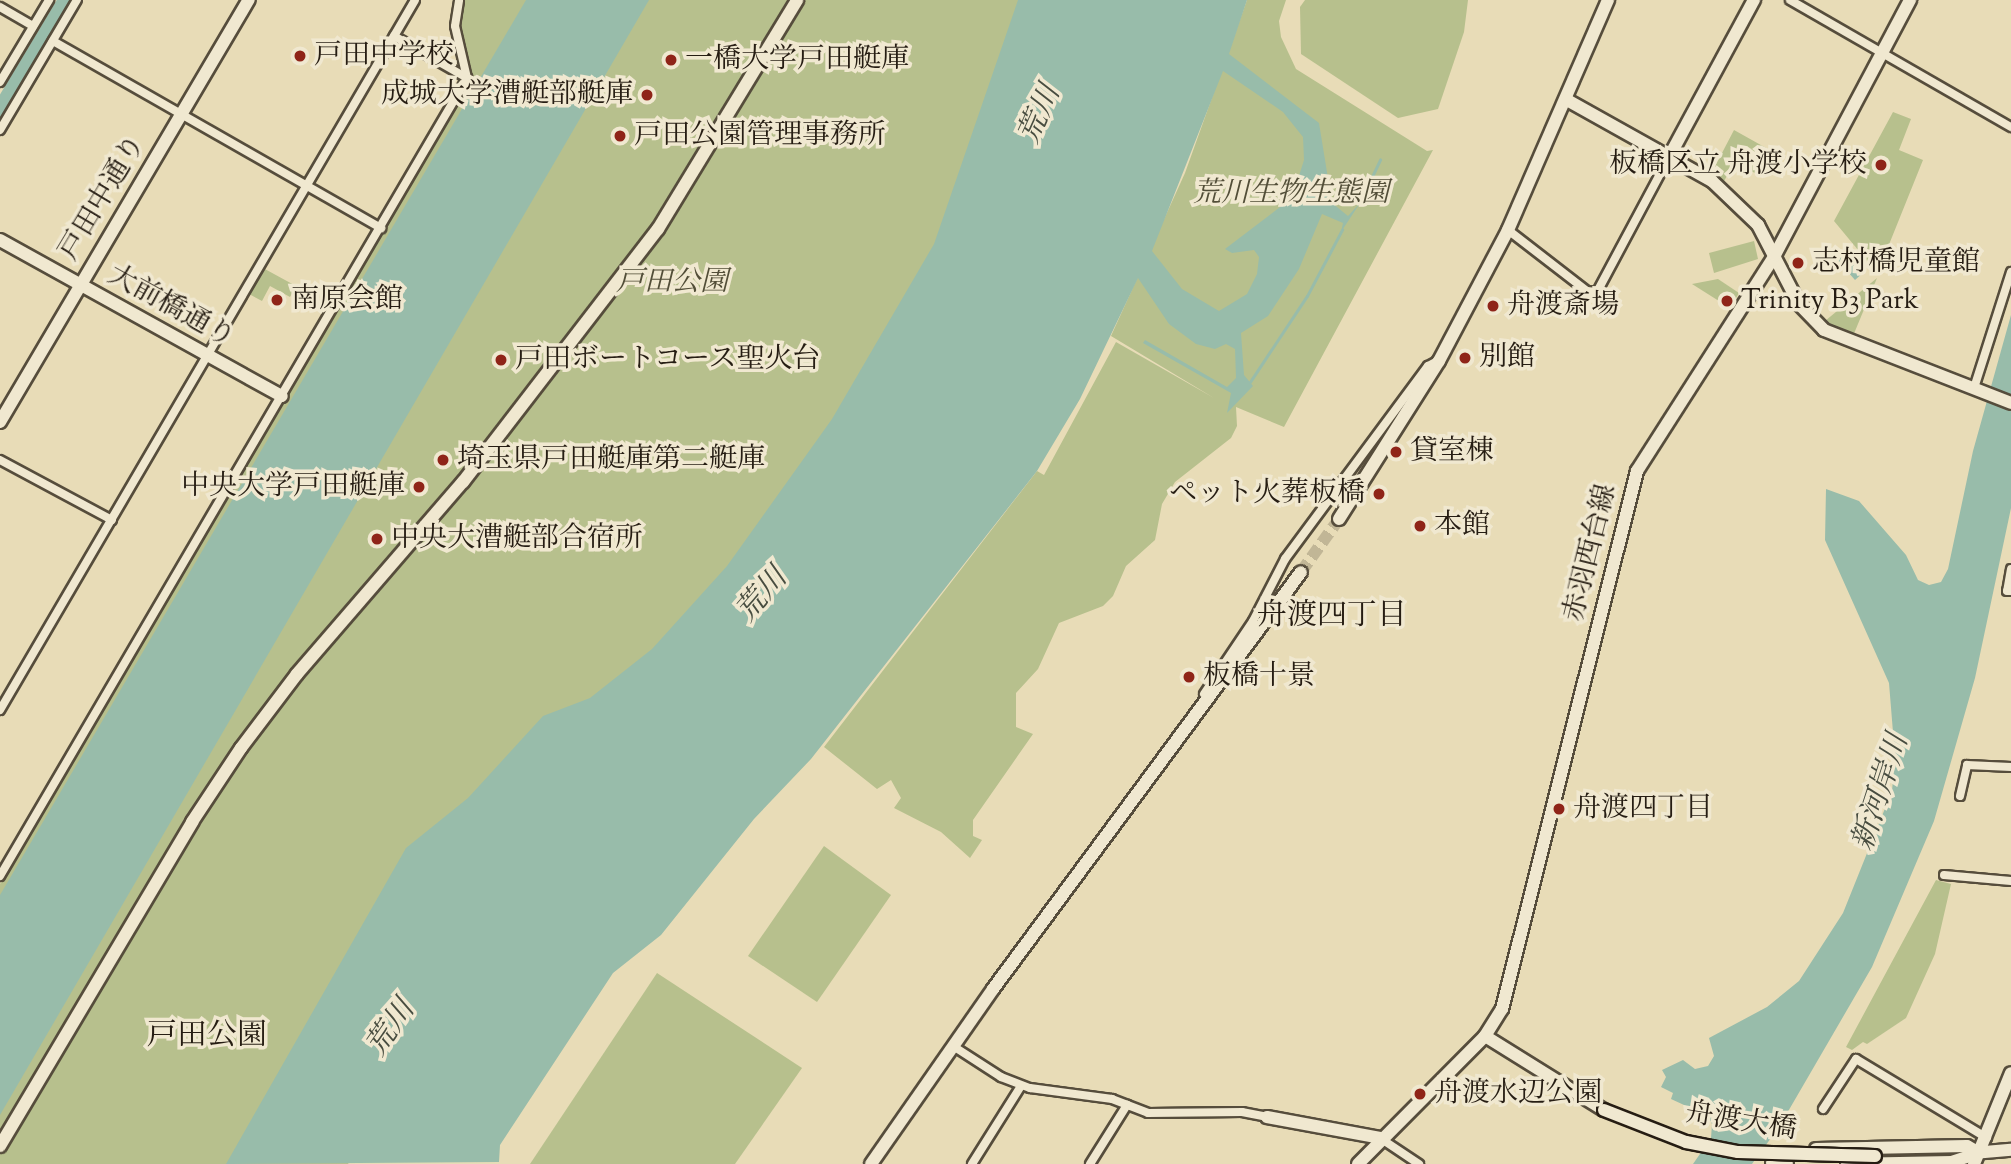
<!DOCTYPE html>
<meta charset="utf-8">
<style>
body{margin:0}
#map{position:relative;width:2011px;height:1164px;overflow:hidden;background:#e8dcb7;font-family:"Sorts Mill Goudy","Noto Serif JP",serif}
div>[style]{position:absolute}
.green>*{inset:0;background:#b7c08d}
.water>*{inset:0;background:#98bcaa}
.stream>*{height:2.5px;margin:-1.25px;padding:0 1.25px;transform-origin:1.25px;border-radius:1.25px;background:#98bcaa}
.river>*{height:16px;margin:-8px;padding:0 8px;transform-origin:8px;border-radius:8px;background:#98bcaa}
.secondary-tunnel>*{height:12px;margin-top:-6px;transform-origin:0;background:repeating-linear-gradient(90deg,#c1b696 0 12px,transparent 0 18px)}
.roads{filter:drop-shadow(2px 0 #564d3c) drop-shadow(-2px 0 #564d3c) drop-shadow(0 2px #564d3c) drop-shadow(0 -2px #564d3c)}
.street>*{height:8px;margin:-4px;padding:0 4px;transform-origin:4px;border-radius:4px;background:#f0e8d0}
.secondary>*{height:12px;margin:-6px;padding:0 6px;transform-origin:6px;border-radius:6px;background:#f0e8d0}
.bridges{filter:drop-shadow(2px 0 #261d13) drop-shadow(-2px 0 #261d13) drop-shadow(0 2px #261d13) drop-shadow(0 -2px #261d13)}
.secondary-bridge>*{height:12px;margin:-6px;padding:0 6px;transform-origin:6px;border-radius:6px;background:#f0e8d0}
.dots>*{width:19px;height:19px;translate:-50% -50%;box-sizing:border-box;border:4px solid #f0e8d0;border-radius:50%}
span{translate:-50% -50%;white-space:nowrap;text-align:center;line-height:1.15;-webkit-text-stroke:7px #f0e8d0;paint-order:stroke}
.poi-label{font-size:28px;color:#261d13}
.left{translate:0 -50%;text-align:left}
.right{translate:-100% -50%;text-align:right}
.park-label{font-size:28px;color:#524e38;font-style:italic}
.street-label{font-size:28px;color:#261d13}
.water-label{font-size:30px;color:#484d40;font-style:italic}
.neighbourhood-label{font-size:30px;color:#261d13}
</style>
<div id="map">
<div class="green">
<i style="clip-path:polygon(461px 0,1123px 0,348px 1164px,0 1164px,0 884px,467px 79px,455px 26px)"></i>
<i style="clip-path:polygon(1247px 0,1286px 0,1279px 21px,1281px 37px,1296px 69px,1427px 151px,1433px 150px,1284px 427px,1236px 407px,1237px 426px,1231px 438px,1175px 482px,1162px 504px,1155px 540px,1126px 566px,1113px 596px,1103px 606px,1059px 623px,1038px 669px,1016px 693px,1016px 727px,1033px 734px,973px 820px,973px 836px,982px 840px,970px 858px,941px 832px,894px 808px,901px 798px,891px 780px,877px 789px,824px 747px,1037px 471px,1044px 475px,1116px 342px,1214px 398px,1111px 336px,1185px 173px)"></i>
<i style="clip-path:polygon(1305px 0,1468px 0,1464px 32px,1438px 109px,1398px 118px,1301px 54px,1300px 7px)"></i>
<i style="clip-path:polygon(1893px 112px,1911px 119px,1899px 150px,1923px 160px,1888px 247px,1873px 268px,1834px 221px)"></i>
<i style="clip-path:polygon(1734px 130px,1768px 149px,1755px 173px,1734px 163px,1723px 183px,1711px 174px)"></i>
<i style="clip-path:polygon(1754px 241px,1758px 259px,1714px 273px,1709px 253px)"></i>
<i style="clip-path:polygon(263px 268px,296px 286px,290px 297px,270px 286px,262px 301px,249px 294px)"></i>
<i style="clip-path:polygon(1877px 278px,1853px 336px,1825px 321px)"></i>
<i style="clip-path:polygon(1718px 279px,1739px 293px,1730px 308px,1692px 284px)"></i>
<i style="clip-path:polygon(824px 846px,891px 895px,817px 1002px,748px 956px)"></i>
<i style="clip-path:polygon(1936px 880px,1951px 884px,1935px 954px,1906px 1018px,1867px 1044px,1863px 1042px,1852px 1050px,1846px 1047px)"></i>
<i style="clip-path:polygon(657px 973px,802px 1068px,735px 1164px,530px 1164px)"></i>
</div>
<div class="water">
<i style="clip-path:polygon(526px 0,649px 0,0 1115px,0 895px)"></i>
<i style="clip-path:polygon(evenodd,1018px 0,1247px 0,1229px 54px,1319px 123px,1332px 203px,1348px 216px,1360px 203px,1341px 232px,1343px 223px,1322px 214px,1299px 269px,1268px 316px,1241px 333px,1244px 375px,1253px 386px,1227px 413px,1231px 393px,1143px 343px,1145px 340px,1227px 387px,1236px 378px,1235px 349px,1226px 344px,1215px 349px,1196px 344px,1169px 324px,1138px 278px,1080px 399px,1037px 471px,811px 759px,754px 819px,661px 935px,613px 973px,500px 1145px,499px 1162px,226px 1164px,406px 848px,468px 798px,543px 716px,590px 698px,652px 649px,727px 566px,832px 419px,934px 244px,1018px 0,1223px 71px,1283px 112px,1303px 137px,1304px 160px,1292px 198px,1225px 249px,1232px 253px,1254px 250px,1259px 257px,1257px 274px,1247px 294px,1219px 311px,1182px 289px,1152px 251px,1223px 71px)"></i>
<i style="clip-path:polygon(1844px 249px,1864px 272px,1855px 280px,1835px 257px)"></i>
<i style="clip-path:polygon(2011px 315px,2011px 508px,1975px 678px,1934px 821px,1872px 967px,1779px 1127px,1752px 1164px,1693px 1164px,1711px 1138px,1712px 1124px,1708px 1116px,1671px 1099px,1673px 1093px,1661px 1087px,1666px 1077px,1662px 1070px,1683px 1060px,1695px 1069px,1708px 1066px,1714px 1056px,1709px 1038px,1767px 1007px,1799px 981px,1843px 913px,1892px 791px,1895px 757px,1889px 683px,1825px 540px,1826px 489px,1859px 501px,1906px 555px,1918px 580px,1929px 585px,1941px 582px,1948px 569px,1973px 451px)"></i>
</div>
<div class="stream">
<i style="left:1359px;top:204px;width:49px;rotate:-64.5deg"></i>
<i style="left:1250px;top:382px;width:103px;rotate:-56.5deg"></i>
<i style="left:1307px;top:296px;width:75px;rotate:-62.1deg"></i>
</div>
<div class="river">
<i style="left:0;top:110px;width:128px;rotate:-59deg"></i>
</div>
<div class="secondary-tunnel">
<i style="left:1301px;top:572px;width:65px;rotate:-54.4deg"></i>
</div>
<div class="roads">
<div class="street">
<i style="left:1790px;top:0;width:255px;rotate:29.9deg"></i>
<i style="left:0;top:7px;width:38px;rotate:30deg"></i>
<i style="left:394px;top:36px;width:84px;rotate:29.9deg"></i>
<i style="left:53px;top:41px;width:378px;rotate:29.7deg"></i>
<i style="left:0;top:82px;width:96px;rotate:-59.1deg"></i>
<i style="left:0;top:130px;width:151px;rotate:-59.4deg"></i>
<i style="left:1508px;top:230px;width:100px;rotate:37.7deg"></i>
<i style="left:1587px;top:291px;width:10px;rotate:6deg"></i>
<i style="left:1597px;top:292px;width:153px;rotate:-61.9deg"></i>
<i style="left:1974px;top:388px;width:122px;rotate:-72.3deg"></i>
<i style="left:0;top:460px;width:127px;rotate:28.2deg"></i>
<i style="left:2011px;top:569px;width:22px;rotate:100deg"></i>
<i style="left:2007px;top:591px;width:4px"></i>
<i style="left:1204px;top:694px;width:88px;rotate:-56.1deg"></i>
<i style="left:1253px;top:621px;width:70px;rotate:-62.7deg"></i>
<i style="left:1285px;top:559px;width:240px;rotate:-53.5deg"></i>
<i style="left:1428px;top:366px;width:9px;rotate:-27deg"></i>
<i style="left:0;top:710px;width:822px;rotate:-59.69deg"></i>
<i style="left:1960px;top:796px;width:32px;rotate:-77deg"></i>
<i style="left:1967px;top:765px;width:44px;rotate:2.6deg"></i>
<i style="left:1944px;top:875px;width:67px;rotate:5.1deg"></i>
<i style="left:0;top:876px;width:925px;rotate:-59.66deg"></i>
<i style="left:467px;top:78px;width:53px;rotate:-103deg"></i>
<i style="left:455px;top:26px;width:26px;rotate:-81deg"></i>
<i style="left:953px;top:1046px;width:57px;rotate:32.9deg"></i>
<i style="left:1001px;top:1077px;width:31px;rotate:21deg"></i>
<i style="left:1030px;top:1088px;width:83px;rotate:7.6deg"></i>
<i style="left:1112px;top:1099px;width:39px;rotate:21deg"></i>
<i style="left:1148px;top:1113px;width:94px;rotate:-0.6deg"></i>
<i style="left:1242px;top:1112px;width:25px;rotate:11deg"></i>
<i style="left:1823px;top:1109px;width:60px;rotate:-56.6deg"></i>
<i style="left:1856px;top:1059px;width:153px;rotate:31.1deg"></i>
<i style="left:1380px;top:1138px;width:47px;rotate:33.7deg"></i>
<i style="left:972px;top:1164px;width:92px;rotate:-57.9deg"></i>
<i style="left:1090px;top:1164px;width:70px;rotate:-57.9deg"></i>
</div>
<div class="secondary">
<i style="left:1567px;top:100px;width:166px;rotate:29.2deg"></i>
<i style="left:1712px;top:181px;width:64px;rotate:43.7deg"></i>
<i style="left:1758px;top:225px;width:89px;rotate:62.6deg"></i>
<i style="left:1799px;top:304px;width:36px;rotate:46deg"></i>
<i style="left:1824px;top:330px;width:201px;rotate:21.3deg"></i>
<i style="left:1669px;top:157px;width:179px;rotate:-61.6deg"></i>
<i style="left:0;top:240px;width:322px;rotate:29deg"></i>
<i style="left:0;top:422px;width:490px;rotate:-59.5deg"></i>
<i style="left:1339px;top:519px;width:187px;rotate:-57.7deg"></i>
<i style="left:1439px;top:361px;width:148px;rotate:-62.2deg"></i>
<i style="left:1508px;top:230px;width:251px;rotate:-66.5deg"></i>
<i style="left:1485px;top:1036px;width:140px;rotate:31.9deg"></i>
<i style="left:1267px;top:1117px;width:115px;rotate:10.5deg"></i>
<i style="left:0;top:1146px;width:377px;rotate:-59.3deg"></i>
<i style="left:192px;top:822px;width:89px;rotate:-56.5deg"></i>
<i style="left:241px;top:748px;width:93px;rotate:-52.9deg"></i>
<i style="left:297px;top:674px;width:254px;rotate:-49.2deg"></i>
<i style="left:463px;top:482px;width:319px;rotate:-52.4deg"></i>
<i style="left:658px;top:229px;width:268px;rotate:-58.7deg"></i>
<i style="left:1816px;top:1149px;width:151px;rotate:-1.1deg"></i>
<i style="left:1967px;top:1146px;width:14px;rotate:30deg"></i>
<i style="left:1979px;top:1153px;width:28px;rotate:162deg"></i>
<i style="left:1952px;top:1162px;width:105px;rotate:178.9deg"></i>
<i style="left:1973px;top:1153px;width:38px;rotate:-5deg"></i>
<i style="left:1772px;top:1163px;width:15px;rotate:4deg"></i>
<i style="left:871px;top:1164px;width:213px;rotate:-55.1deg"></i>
<i style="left:993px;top:989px;width:518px;rotate:-53.55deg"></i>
<i style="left:1358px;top:1164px;width:180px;rotate:-45.2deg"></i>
<i style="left:1485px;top:1036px;width:32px;rotate:-58deg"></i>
<i style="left:1502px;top:1009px;width:555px;rotate:-75.91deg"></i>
<i style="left:1637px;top:471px;width:256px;rotate:-57.4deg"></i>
<i style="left:1775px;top:255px;width:289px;rotate:-62.1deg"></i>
<i style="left:1974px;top:1164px;width:98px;rotate:-67.9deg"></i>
</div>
</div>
<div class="bridges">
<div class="secondary-bridge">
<i style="left:1604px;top:1110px;width:88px;rotate:21.3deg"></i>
<i style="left:1686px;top:1142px;width:53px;rotate:10.9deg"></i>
<i style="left:1738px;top:1152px;width:137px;rotate:1.7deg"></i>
</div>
</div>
<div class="dots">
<i style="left:300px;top:56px;background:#8f2418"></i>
<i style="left:671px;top:60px;background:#8f2418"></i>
<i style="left:647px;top:95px;background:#8f2418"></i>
<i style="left:620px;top:136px;background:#8f2418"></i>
<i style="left:1881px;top:165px;background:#8f2418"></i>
<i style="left:1798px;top:263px;background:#8f2418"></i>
<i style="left:277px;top:300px;background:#8f2418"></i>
<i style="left:1727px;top:301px;background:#8f2418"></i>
<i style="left:1493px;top:306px;background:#8f2418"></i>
<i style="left:1465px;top:358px;background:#8f2418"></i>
<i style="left:501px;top:360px;background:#8f2418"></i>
<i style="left:1396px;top:452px;background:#8f2418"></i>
<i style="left:443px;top:460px;background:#8f2418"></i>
<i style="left:419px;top:487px;background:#8f2418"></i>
<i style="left:1379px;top:494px;background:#8f2418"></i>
<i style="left:1420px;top:526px;background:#8f2418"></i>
<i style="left:377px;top:539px;background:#8f2418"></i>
<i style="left:1189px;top:677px;background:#8f2418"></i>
<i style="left:1559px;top:809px;background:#8f2418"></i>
<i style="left:1420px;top:1094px;background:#8f2418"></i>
</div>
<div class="poi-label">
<span class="left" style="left:314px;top:56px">戸田中学校</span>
<span class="left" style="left:685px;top:60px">一橋大学戸田艇庫</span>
<span class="right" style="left:633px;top:95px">成城大学漕艇部艇庫</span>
<span class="left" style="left:634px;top:136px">戸田公園管理事務所</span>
<span class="right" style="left:1867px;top:165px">板橋区立 舟渡小学校</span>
<span class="left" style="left:1812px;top:263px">志村橋児童館</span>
<span class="left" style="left:291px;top:300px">南原会館</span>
<span class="left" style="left:1741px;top:301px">Trinity B3 Park</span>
<span class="left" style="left:1507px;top:306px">舟渡斎場</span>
<span class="left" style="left:1479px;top:358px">別館</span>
<span class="left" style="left:515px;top:360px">戸田ボートコース聖火台</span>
<span class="left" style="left:1410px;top:452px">貸室棟</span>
<span class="left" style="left:457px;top:460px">埼玉県戸田艇庫第二艇庫</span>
<span class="right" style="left:405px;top:487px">中央大学戸田艇庫</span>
<span class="right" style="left:1365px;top:494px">ペット火葬板橋</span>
<span class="left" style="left:1434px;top:526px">本館</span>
<span class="left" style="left:391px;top:539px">中央大漕艇部合宿所</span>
<span class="left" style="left:1203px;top:677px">板橋十景</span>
<span class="left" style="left:1573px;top:809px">舟渡四丁目</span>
<span class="left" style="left:1434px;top:1094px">舟渡水辺公園</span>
</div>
<div class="park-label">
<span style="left:1291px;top:194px">荒川生物生態園</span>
<span style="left:672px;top:283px">戸田公園</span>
</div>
<div class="street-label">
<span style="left:103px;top:198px;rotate:-59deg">戸田中通り</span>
<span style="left:171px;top:307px;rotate:29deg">大前橋通り</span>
<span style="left:1591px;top:553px;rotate:-76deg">赤羽西台線</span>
<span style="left:1741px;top:1122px;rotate:9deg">舟渡大橋</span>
</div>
<div class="water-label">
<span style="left:1041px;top:115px;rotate:-66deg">荒川</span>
<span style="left:763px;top:596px;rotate:-49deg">荒川</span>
<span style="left:1882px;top:793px;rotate:-72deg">新河岸川</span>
<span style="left:392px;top:1029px;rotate:-55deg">荒川</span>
</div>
<div class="neighbourhood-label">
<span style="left:1332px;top:617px">舟渡四丁目</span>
<span style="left:207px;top:1037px">戸田公園</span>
</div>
</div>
